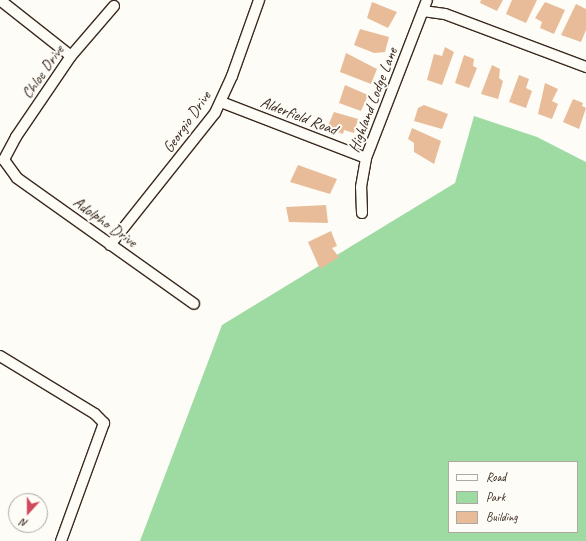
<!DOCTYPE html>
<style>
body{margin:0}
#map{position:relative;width:586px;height:541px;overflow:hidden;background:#fdfcf7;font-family:Caveat,sans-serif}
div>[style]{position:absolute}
.green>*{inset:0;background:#9edba3}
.building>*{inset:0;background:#e9bc99}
.roads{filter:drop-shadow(1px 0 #3b2a1e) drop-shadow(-1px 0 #3b2a1e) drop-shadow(0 1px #3b2a1e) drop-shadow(0 -1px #3b2a1e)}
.street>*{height:10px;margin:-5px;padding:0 5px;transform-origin:5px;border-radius:5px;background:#fdfcf7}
span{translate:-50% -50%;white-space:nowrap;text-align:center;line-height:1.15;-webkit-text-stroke:4px #fdfcf7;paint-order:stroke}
.street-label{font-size:16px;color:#3b2a1e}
.legend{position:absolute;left:448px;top:461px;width:130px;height:72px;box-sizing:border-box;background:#fdfcf7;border:1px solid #afa8a0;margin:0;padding:5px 7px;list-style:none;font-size:12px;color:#3b2a1e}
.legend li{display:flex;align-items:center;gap:8px;height:20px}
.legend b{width:20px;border:1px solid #afa8a0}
.north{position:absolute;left:8px;top:493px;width:40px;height:40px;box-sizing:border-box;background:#fdfcf7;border:1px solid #afa8a0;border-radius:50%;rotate:201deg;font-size:11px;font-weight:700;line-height:16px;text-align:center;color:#3b2a1e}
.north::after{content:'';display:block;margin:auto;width:14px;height:18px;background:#d1495b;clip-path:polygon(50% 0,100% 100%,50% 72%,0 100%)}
</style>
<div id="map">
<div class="green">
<i style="clip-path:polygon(evenodd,474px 116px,537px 137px,586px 162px,586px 541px,140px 541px,222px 325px,455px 183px,474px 116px,449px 462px,577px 462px,577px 532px,449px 532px,449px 462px)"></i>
</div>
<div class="building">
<i style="clip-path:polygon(481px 0,503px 0,497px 11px,480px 3px)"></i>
<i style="clip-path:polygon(512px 0,537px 0,526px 23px,506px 14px)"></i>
<i style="clip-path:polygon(372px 2px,397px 12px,388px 28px,367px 18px)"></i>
<i style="clip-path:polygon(545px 2px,565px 10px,554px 34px,540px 28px,542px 22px,535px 18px)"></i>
<i style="clip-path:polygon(576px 4px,586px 9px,586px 30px,581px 42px,561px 35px)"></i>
<i style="clip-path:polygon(360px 29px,389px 37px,385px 52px,374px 53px,354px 45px)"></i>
<i style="clip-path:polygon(445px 47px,454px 52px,442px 85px,427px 80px,434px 54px,442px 56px)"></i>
<i style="clip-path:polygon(346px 53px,377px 69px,371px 84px,340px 72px)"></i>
<i style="clip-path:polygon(464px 55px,474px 59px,473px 66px,477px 68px,469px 88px,455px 83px)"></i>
<i style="clip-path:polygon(492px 65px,500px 69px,499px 78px,503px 81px,498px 99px,481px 94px)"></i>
<i style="clip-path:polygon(519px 75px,529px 79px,526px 88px,532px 91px,526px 108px,509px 102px)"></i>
<i style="clip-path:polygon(545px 83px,558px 89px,552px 101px,558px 104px,552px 119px,538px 114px)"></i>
<i style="clip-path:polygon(345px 85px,368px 95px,361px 111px,339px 103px)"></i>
<i style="clip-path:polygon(573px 99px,583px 103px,582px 106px,586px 108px,579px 129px,563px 122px)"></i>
<i style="clip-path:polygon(424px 105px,448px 114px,442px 129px,414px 121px,418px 108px)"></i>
<i style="clip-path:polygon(334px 112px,358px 119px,354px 133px,344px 130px,343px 134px,327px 128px)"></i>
<i style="clip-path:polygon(412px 128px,441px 141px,434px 164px,414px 152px,414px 143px,408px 139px)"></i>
<i style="clip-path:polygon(298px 165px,337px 179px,330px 194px,290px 182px)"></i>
<i style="clip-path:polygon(326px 205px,328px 223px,289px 222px,286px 207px)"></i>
<i style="clip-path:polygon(331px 231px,337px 246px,332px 248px,339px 257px,320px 269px,308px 242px)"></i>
</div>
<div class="roads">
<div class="street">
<i style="left:0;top:0;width:90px;rotate:38.3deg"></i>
<i style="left:114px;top:6px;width:66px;rotate:130.7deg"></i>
<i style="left:71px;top:56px;width:98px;rotate:124.2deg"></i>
<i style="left:16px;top:137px;width:26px;rotate:118deg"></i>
<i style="left:4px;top:160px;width:22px;rotate:54deg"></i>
<i style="left:17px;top:178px;width:217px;rotate:35.4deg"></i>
<i style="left:423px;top:11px;width:22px;rotate:8deg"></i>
<i style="left:445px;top:14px;width:151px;rotate:20.6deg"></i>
<i style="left:221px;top:102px;width:155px;rotate:21.1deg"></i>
<i style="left:362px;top:213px;width:26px;rotate:-92deg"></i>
<i style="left:361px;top:187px;width:29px;rotate:-80deg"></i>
<i style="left:366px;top:158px;width:169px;rotate:-68.9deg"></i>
<i style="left:110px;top:245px;width:169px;rotate:-51.5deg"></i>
<i style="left:215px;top:113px;width:41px;rotate:-65.3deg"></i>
<i style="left:232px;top:76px;width:81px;rotate:-70.4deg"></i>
<i style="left:0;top:356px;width:111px;rotate:31.4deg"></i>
<i style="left:95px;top:414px;width:13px;rotate:45deg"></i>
<i style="left:104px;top:423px;width:126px;rotate:110deg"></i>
</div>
</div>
<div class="street-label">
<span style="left:43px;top:72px;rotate:-55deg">Chloe Drive</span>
<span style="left:373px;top:100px;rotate:-69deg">Highland Lodge Lane</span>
<span style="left:299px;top:116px;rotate:21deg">Alderfield Road</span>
<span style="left:187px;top:122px;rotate:-55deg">Georgio Drive</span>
<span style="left:105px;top:222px;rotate:36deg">Adolpho Drive</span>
</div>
<ul class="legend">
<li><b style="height:5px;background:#fdfcf7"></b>Road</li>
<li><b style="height:11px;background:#9edba3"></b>Park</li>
<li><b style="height:11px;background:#e9bc99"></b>Building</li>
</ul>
<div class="north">N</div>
</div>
